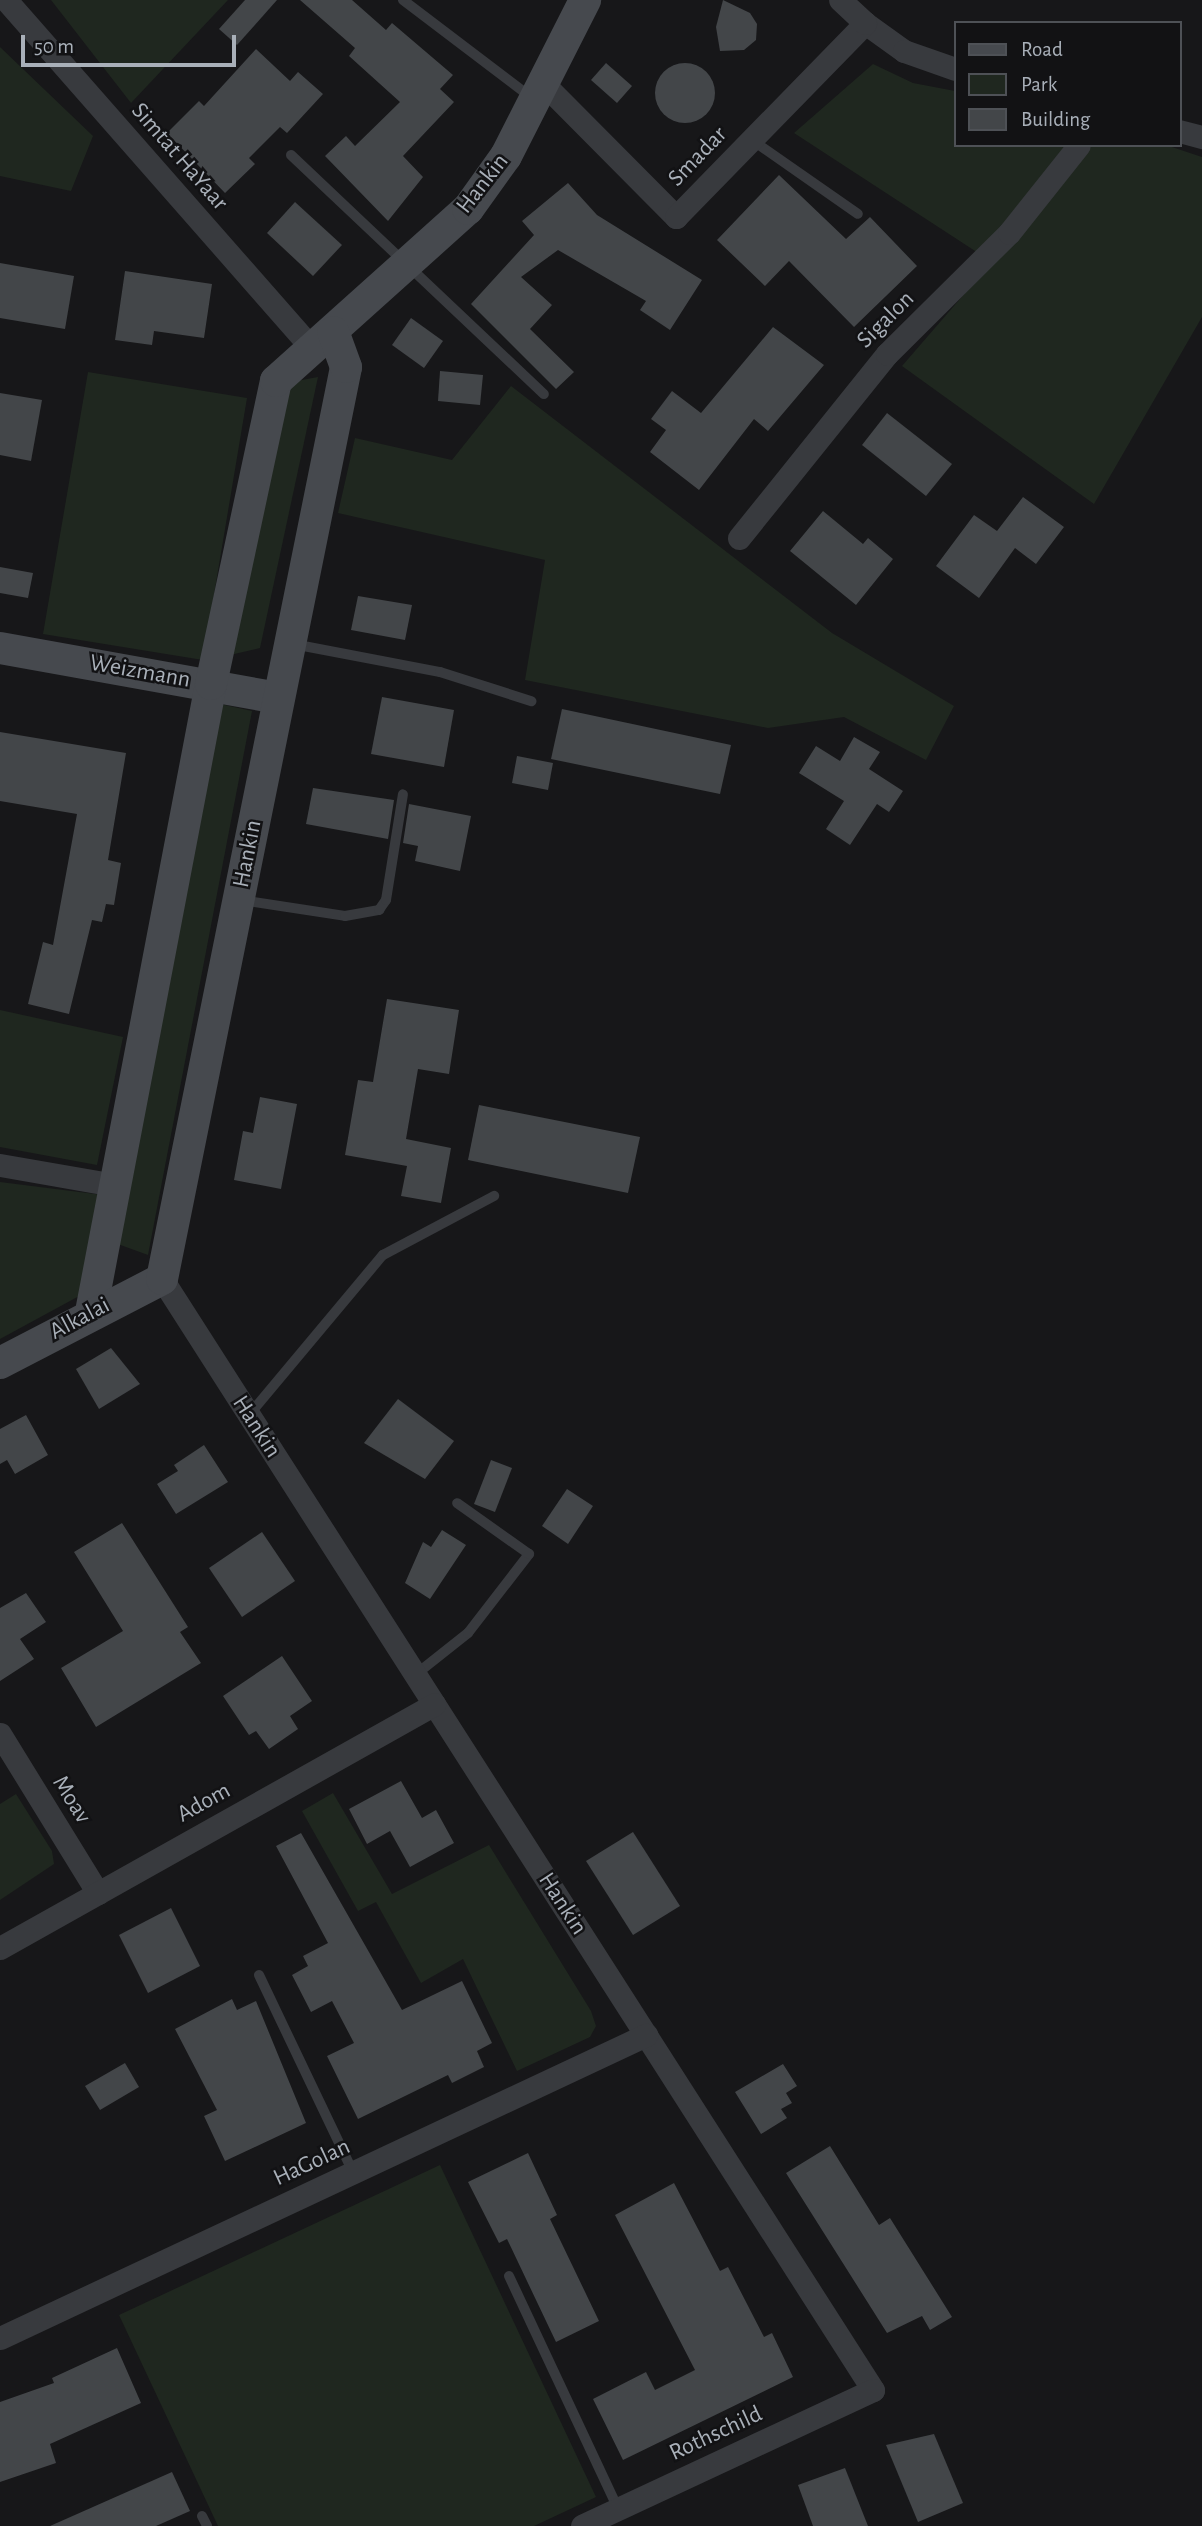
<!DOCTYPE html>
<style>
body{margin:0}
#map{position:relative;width:1202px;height:2526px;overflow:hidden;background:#171719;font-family:"Alegreya Sans",sans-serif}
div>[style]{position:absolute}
.green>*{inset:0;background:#1f271f}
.building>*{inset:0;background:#434649}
.round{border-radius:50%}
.lane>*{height:10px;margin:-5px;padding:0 5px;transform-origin:5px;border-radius:5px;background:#383a3e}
.street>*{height:23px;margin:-11.5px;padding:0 11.5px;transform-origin:11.5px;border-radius:11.5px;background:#383a3e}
.secondary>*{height:32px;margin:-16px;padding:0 16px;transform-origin:16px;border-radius:16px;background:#46494e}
span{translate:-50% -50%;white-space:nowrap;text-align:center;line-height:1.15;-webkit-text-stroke:5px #121214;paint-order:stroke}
.street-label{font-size:24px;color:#a9b0b9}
.legend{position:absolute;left:954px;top:21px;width:228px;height:126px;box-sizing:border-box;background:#121214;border:2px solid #4e5156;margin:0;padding:9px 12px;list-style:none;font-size:21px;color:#a9b0b9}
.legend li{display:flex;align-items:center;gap:14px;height:35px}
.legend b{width:35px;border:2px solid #4e5156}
.scale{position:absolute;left:21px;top:35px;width:215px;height:32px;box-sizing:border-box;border:4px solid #a9b0b9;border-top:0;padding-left:9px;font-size:21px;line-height:24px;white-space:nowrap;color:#a9b0b9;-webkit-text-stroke:5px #121214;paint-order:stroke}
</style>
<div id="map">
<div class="green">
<i style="clip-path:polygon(51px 0,228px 0,131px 103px)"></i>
<i style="clip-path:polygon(0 47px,93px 136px,71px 191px,0 176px)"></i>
<i style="clip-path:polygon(873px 64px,913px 83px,955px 91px,955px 145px,1166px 145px,1202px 157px,1202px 317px,1094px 504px,902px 366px,992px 262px,794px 133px)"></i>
<i style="clip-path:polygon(88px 372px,247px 398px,203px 660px,43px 634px)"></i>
<i style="clip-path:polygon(318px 377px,260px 648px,230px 655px,286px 383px)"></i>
<i style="clip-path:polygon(511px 386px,832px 633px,954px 706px,926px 760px,844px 717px,768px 728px,525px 680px,545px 560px,338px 513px,355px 438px,452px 460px)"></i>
<i style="clip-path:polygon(220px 704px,252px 711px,148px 1255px,115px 1243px)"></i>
<i style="clip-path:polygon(0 1010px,123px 1037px,97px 1165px,0 1147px)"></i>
<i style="clip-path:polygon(0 1182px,103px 1195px,81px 1295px,0 1339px)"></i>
<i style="clip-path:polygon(333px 1793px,392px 1894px,489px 1845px,591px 2011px,596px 2026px,590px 2037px,517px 2071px,463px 1959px,421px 1983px,376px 1902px,358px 1911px,302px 1811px)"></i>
<i style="clip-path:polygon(16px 1794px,52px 1851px,54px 1864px,0 1900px,0 1804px)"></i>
<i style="clip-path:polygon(440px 2165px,596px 2497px,534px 2526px,218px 2526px,119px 2315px)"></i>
</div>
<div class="building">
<i style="clip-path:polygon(245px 0,277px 0,237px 45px,219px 29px)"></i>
<i style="clip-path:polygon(300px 0,352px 0,386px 30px,392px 23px,453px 75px,440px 89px,454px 102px,403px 156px,423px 177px,388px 221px,325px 156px,346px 136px,355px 146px,400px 102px,349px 56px,355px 48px)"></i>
<i style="clip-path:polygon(723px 0,750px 13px,757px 24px,756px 40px,744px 50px,720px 51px,716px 27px)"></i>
<i style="clip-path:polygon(256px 49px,290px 81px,298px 72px,323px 94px,287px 133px,280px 127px,249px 158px,255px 164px,225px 193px,167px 133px,199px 101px,204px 106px)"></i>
<i class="round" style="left:655px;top:63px;width:60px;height:60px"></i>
<i style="clip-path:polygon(606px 63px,632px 86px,617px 103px,591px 80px)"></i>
<i style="clip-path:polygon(779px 175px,846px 239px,870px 217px,917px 266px,854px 327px,789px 261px,765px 286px,717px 240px)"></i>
<i style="clip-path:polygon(568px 183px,597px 215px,702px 280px,670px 330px,640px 310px,646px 301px,558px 250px,521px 277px,552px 305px,530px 329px,574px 372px,556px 389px,471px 304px,534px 235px,522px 221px)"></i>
<i style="clip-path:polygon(295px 202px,342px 245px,313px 276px,267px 233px)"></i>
<i style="clip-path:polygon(0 263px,74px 276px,65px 329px,0 318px)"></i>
<i style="clip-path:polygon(125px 271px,212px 284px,204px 338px,154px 331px,152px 345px,115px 340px)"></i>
<i style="clip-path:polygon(411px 318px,443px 341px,424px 368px,392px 345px)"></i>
<i style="clip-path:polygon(773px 327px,824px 365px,768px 431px,754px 419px,699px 490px,650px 452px,666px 430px,651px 419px,672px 391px,701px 413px)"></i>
<i style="clip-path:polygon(440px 371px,483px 375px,480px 405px,438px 401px)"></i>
<i style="clip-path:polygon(0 393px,42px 400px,31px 461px,0 455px)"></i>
<i style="clip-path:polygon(887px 413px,952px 464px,926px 496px,862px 445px)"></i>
<i style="clip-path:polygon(1023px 497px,1064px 527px,1036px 564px,1015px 548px,979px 598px,936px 566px,974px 515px,997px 531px)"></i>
<i style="clip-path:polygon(823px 511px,863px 544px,868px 538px,893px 559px,856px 605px,790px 551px)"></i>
<i style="clip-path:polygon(0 567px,33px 573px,28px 598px,0 593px)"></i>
<i style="clip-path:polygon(358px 596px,412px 605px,405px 640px,351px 630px)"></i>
<i style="clip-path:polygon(382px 697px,454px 710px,444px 767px,371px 754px)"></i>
<i style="clip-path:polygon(562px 709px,731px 745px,720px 794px,551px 759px)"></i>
<i style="clip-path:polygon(0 732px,126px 753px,108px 860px,121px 863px,114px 905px,106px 904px,102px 922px,92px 920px,69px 1014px,28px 1004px,43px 942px,53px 945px,77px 814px,0 801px)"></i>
<i style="clip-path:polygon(854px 737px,880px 752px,869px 769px,903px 791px,889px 812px,877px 804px,850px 845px,826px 829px,844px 801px,799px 773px,816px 746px,840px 761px)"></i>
<i style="clip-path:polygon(517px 756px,553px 763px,548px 790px,512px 783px)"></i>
<i style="clip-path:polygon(313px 788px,394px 800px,388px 839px,306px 824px)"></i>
<i style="clip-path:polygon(409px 804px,471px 816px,460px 871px,415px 861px,418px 846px,403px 843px)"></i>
<i style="clip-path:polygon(387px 999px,459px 1010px,449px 1074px,418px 1069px,406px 1139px,451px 1148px,441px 1203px,401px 1196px,407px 1166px,345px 1155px,358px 1080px,373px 1082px)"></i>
<i style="clip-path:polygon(260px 1097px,297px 1104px,281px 1189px,234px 1180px,243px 1131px,253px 1133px)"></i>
<i style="clip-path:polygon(479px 1105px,640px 1137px,628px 1193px,468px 1160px)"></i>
<i style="clip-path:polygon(111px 1348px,140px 1384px,99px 1409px,76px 1369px)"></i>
<i style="clip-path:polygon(398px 1399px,454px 1441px,425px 1479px,364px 1443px)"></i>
<i style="clip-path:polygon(26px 1415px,48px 1455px,15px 1474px,7px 1460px,0 1464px,0 1429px)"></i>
<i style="clip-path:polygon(204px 1445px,228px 1482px,176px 1514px,157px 1484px,178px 1471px,174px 1465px)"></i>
<i style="clip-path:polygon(491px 1460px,512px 1468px,495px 1512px,474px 1504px)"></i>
<i style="clip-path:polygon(567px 1489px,593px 1506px,568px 1544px,542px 1526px)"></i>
<i style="clip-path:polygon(122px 1523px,188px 1627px,180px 1632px,201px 1663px,96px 1727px,61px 1668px,123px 1631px,74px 1552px)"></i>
<i style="clip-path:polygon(442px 1530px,466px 1545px,430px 1599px,405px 1583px,423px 1542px,431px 1547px)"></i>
<i style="clip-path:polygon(262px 1532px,295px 1581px,242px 1617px,209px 1568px)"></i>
<i style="clip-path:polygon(26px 1593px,46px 1622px,20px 1639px,34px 1659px,0 1681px,0 1608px)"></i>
<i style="clip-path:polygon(282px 1656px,312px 1701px,290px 1716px,298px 1729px,269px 1749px,256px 1731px,249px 1735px,223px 1696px)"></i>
<i style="clip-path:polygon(401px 1781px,422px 1818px,436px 1810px,454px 1843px,410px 1867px,390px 1831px,367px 1844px,349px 1809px)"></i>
<i style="clip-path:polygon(633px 1832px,680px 1906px,633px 1935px,586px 1861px)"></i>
<i style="clip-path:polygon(301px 1833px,402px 2010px,462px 1981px,492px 2043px,477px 2051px,484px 2067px,452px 2083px,448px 2075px,358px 2119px,327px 2056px,354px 2043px,332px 2001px,311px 2012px,292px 1975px,308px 1966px,303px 1956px,328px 1943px,276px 1846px)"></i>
<i style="clip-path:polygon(171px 1908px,200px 1966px,148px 1993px,119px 1935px)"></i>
<i style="clip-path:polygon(232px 1999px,237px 2010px,256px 2001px,306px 2123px,225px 2161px,204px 2116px,217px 2110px,175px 2029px)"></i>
<i style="clip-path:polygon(125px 2063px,139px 2087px,100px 2110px,85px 2086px)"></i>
<i style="clip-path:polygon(783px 2064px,797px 2086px,786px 2093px,792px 2103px,781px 2109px,787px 2118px,761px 2134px,735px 2092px)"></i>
<i style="clip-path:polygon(830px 2146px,879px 2225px,890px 2218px,952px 2317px,930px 2330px,922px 2316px,887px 2333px,786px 2173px)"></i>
<i style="clip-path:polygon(528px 2153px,557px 2215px,550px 2219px,599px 2321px,556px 2342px,507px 2239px,499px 2243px,468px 2182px)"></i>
<i style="clip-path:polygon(674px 2183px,720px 2271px,728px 2267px,764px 2337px,772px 2333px,793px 2377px,623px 2460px,593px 2399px,646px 2372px,655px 2390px,695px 2370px,615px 2215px)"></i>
<i style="clip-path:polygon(117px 2348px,141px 2403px,50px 2444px,56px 2463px,0 2482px,0 2402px,54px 2383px,52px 2378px)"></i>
<i style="clip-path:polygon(934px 2434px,963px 2503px,918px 2522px,886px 2445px)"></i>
<i style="clip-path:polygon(845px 2468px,868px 2526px,813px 2526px,798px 2485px)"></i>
<i style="clip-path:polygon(172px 2472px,190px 2511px,156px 2526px,50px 2526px)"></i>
</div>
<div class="lane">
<i style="left:403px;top:0;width:162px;rotate:37.2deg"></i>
<i style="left:752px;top:140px;width:129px;rotate:34.9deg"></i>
<i style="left:291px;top:155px;width:348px;rotate:43.4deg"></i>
<i style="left:293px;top:644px;width:150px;rotate:10.8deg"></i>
<i style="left:440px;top:672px;width:96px;rotate:17.7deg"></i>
<i style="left:241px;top:900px;width:105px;rotate:8.7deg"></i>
<i style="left:345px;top:916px;width:35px;rotate:-10deg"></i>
<i style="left:379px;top:910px;width:12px;rotate:-55deg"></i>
<i style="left:386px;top:900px;width:107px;rotate:-80.9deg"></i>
<i style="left:249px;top:1415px;width:209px;rotate:-50.1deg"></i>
<i style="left:383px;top:1255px;width:126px;rotate:-28deg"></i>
<i style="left:415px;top:1675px;width:68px;rotate:-38.4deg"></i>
<i style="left:468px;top:1633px;width:100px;rotate:-52.3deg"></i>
<i style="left:529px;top:1554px;width:88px;rotate:-144.7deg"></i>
<i style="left:259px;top:1975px;width:218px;rotate:64.5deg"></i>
<i style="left:509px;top:2276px;width:257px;rotate:64.9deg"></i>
<i style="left:202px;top:2516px;width:11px;rotate:63deg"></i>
</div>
<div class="street">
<i style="left:6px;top:0;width:463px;rotate:48.7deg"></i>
<i style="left:865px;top:23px;width:48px;rotate:35.7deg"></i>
<i style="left:904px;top:51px;width:54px;rotate:19.4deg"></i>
<i style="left:543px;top:83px;width:189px;rotate:45.2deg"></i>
<i style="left:676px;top:217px;width:271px;rotate:-45.7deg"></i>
<i style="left:865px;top:23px;width:34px;rotate:-137deg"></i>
<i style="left:1179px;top:131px;width:24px;rotate:15deg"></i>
<i style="left:739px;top:538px;width:236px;rotate:-51.2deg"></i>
<i style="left:887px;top:354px;width:172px;rotate:-44.8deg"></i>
<i style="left:1009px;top:233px;width:112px;rotate:-51.5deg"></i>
<i style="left:0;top:1165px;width:117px;rotate:9.9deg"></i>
<i style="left:162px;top:1279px;width:1319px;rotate:57.38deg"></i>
<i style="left:873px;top:2390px;width:321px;rotate:155deg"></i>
<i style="left:0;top:1734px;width:187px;rotate:58.4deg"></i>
<i style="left:0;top:1948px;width:498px;rotate:-29.3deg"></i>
<i style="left:0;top:2338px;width:714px;rotate:-25.13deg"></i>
</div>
<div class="secondary">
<i style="left:0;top:648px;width:283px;rotate:10.2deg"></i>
<i style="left:91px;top:1312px;width:639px;rotate:-79.18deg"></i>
<i style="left:211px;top:684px;width:310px;rotate:-77.9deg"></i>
<i style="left:276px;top:381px;width:258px;rotate:-41.9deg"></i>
<i style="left:468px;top:209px;width:65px;rotate:-54.4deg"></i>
<i style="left:506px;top:156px;width:175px;rotate:-63.1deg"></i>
<i style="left:0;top:1363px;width:182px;rotate:-27.4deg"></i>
<i style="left:162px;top:1279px;width:930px;rotate:-78.59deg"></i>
<i style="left:346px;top:367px;width:37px;rotate:-110deg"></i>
</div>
<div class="street-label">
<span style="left:179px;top:157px;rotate:49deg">Simtat HaYaar</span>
<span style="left:698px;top:157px;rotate:-46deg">Smadar</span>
<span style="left:483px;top:184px;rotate:-52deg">Hankin</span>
<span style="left:886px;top:320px;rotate:-45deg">Sigalon</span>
<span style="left:140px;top:672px;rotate:10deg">Weizmann</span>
<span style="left:248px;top:854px;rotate:-79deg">Hankin</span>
<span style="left:80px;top:1319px;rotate:-28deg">Alkalai</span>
<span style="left:256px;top:1427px;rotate:57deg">Hankin</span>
<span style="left:71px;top:1800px;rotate:58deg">Moav</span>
<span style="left:204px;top:1803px;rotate:-29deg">Adom</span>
<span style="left:562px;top:1904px;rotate:57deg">Hankin</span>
<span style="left:312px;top:2163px;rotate:-25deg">HaGolan</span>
<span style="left:716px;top:2434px;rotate:-25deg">Rothschild</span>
</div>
<ul class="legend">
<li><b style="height:9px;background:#46494e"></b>Road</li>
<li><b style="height:19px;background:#1f271f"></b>Park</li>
<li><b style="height:19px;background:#434649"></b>Building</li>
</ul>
<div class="scale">50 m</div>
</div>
